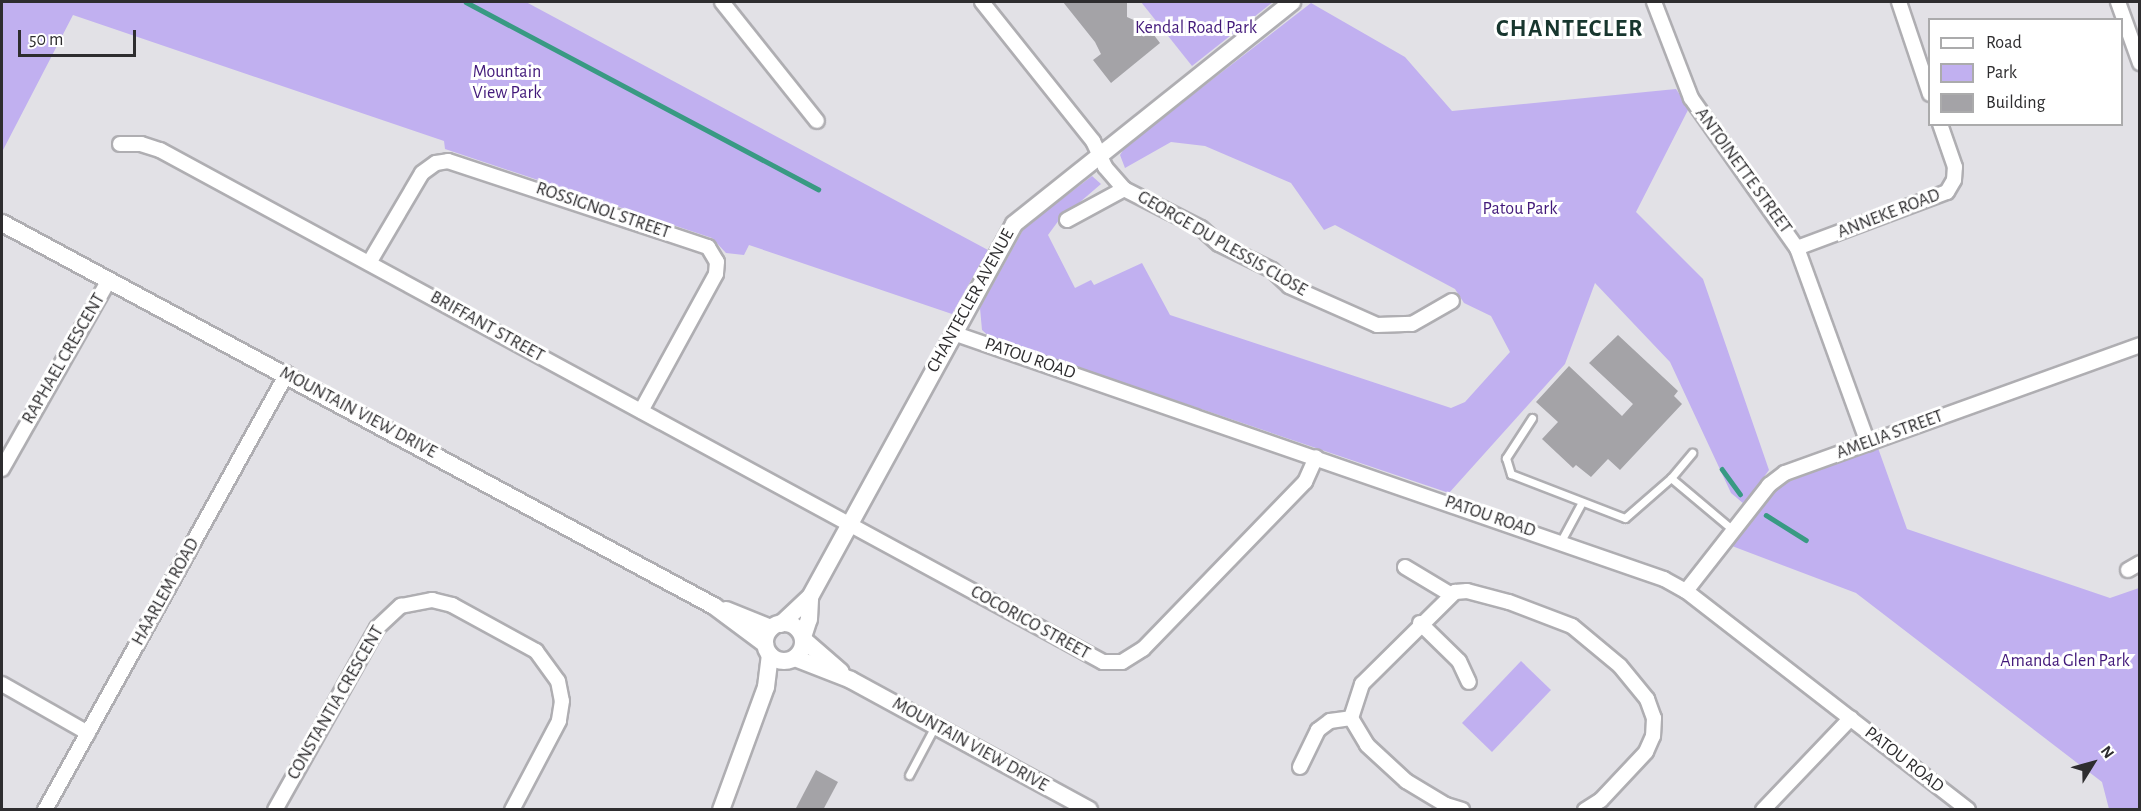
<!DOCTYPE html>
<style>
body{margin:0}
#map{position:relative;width:2141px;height:811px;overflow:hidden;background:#e2e1e6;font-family:"Alegreya Sans",sans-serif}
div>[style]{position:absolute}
.green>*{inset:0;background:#c1b0f0}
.stream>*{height:4.5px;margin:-2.25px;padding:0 2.25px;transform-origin:2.25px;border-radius:2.25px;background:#389a83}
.building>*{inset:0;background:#a4a3a7}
.roads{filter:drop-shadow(2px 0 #afaeb2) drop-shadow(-2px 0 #afaeb2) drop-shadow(0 2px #afaeb2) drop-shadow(0 -2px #afaeb2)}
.service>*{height:7px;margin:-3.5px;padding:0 3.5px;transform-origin:3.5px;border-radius:3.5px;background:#fff}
.minor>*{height:14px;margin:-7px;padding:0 7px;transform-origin:7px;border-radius:7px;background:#fff}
.tertiary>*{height:16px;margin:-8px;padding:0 8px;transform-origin:8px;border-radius:8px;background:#fff}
.tertiary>.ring{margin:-8px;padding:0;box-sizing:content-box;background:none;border:16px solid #fff;border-radius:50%}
span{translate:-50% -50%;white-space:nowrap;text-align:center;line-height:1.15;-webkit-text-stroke:6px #fff;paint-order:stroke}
.park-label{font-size:18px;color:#42197a}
.street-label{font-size:18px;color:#2e2d2f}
.district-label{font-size:24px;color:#17362e;font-weight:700;letter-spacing:1.5px}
.frame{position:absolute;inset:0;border:3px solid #2e2d2f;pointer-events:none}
.legend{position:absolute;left:1928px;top:18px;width:195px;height:108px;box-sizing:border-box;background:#fff;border:2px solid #ababac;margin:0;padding:8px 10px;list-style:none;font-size:18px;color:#2e2d2f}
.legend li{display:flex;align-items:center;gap:12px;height:30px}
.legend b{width:30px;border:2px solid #ababac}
.north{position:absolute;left:2063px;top:733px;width:60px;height:60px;-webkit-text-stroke:4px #fff;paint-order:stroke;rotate:53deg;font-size:16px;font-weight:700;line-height:24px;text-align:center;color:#2e2d2f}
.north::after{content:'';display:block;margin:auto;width:21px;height:27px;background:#2e2d2f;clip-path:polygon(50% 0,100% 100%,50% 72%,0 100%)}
.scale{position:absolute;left:18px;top:30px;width:118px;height:27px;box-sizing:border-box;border:3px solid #2e2d2f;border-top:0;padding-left:8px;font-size:18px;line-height:21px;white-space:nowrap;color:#2e2d2f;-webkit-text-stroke:4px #fff;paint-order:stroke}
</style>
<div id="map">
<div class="green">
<i style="clip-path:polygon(2px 2px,526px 2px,988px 250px,952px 314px,749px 245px,744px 255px,726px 253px,712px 238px,445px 149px,444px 141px,73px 15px,2px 152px)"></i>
<i style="clip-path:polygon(1141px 2px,1273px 2px,1192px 66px)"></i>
<i style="clip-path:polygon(1311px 3px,1405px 57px,1452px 111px,1676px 89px,1689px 108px,1636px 212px,1703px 279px,1769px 470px,1744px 504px,1731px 493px,1670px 362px,1595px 283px,1565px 364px,1449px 493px,991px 338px,982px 330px,980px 308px,1024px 228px,1092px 176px,1101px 184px,1059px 220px,1048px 235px,1075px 288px,1091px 280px,1094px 285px,1142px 263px,1170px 315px,1451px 408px,1465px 402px,1510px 352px,1491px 316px,1464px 303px,1455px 289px,1335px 225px,1324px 230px,1291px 183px,1205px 146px,1171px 142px,1125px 168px,1120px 155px,1125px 147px)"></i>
<i style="clip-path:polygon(1878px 448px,1907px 529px,2110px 598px,2139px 588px,2139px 809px,2109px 809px,2102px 782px,1856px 593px,1732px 546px,1782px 484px)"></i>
<i style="clip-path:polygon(1521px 661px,1551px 690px,1492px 752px,1462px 723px)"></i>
</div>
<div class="stream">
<i style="left:466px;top:2px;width:399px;rotate:28deg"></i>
<i style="left:1722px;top:469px;width:31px;rotate:54deg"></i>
<i style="left:1766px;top:515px;width:47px;rotate:32deg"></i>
</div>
<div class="building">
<i style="clip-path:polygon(1063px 2px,1127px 2px,1127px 17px,1147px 26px,1160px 43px,1111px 83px,1093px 60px,1101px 54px,1095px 42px)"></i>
<i style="clip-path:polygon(1618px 335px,1678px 391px,1674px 396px,1682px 404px,1620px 470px,1608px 459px,1591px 477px,1576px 465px,1573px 468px,1542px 439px,1558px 422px,1536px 402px,1569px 366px,1622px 416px,1633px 404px,1589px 363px)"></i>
<i style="clip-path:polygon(816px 770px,838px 782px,823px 810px,795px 810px)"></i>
</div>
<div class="roads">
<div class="service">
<i style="left:1532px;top:418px;width:48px;rotate:123deg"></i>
<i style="left:1506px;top:458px;width:17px;rotate:73deg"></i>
<i style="left:1511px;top:474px;width:122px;rotate:21.1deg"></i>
<i style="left:1625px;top:518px;width:61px;rotate:-41deg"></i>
<i style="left:1671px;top:478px;width:33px;rotate:-50deg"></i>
<i style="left:1671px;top:478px;width:81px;rotate:40deg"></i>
<i style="left:1561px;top:541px;width:44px;rotate:-61.7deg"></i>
<i style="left:909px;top:775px;width:55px;rotate:-62deg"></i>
</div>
<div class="minor">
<i style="left:722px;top:2px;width:152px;rotate:51.4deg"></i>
<i style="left:982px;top:2px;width:178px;rotate:51.4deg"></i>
<i style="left:1093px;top:141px;width:29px;rotate:65deg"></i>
<i style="left:1105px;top:167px;width:29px;rotate:49deg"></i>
<i style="left:1124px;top:189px;width:86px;rotate:26.9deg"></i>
<i style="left:1201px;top:228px;width:24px;rotate:42deg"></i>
<i style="left:1219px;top:244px;width:59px;rotate:26.1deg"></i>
<i style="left:1272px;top:270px;width:23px;rotate:43deg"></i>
<i style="left:1289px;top:286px;width:96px;rotate:23.9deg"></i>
<i style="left:1377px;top:325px;width:35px;rotate:-2deg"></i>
<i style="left:1412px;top:324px;width:46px;rotate:-29.9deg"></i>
<i style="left:1654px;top:2px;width:103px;rotate:68.9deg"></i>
<i style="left:1691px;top:98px;width:184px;rotate:54.8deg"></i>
<i style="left:1797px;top:248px;width:208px;rotate:70deg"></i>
<i style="left:1899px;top:2px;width:97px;rotate:71.4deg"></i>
<i style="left:2118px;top:2px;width:65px;rotate:70.2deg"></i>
<i style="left:120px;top:144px;width:21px"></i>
<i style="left:141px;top:144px;width:20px;rotate:18deg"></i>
<i style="left:160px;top:150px;width:1073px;rotate:28.5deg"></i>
<i style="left:1103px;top:662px;width:19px"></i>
<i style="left:1122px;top:662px;width:25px;rotate:-32deg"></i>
<i style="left:1143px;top:649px;width:233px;rotate:-45.9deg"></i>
<i style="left:1305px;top:482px;width:27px;rotate:-66deg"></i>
<i style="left:1067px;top:220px;width:65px;rotate:-28.5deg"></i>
<i style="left:1797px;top:248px;width:160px;rotate:-20.5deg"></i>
<i style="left:1947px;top:192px;width:14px;rotate:-60deg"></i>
<i style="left:1954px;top:180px;width:13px;rotate:-86deg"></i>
<i style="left:1955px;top:167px;width:46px;rotate:-109.2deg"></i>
<i style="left:369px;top:263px;width:104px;rotate:-59.5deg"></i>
<i style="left:422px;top:173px;width:17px;rotate:-36deg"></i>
<i style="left:436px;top:163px;width:12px;rotate:-9deg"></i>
<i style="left:448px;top:161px;width:274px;rotate:18.3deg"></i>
<i style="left:708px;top:247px;width:17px;rotate:59deg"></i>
<i style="left:717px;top:262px;width:12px;rotate:95deg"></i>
<i style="left:716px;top:274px;width:156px;rotate:118.7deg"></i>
<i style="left:953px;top:333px;width:752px;rotate:19.09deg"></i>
<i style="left:1664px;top:579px;width:25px;rotate:29deg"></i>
<i style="left:1686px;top:591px;width:357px;rotate:37.8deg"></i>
<i style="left:2px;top:469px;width:217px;rotate:-60.5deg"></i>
<i style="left:1405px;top:567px;width:52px;rotate:31deg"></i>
<i style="left:2128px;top:570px;width:14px;rotate:-30deg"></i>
<i style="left:1686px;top:591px;width:135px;rotate:-51.9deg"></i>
<i style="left:1769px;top:485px;width:20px;rotate:-37deg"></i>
<i style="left:1785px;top:473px;width:377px;rotate:-19.8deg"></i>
<i style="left:1420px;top:623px;width:54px;rotate:44.3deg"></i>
<i style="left:1459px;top:661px;width:23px;rotate:65deg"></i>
<i style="left:2px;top:684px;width:99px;rotate:29.7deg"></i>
<i style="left:1351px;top:718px;width:36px;rotate:-72deg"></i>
<i style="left:1362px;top:684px;width:131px;rotate:-44.7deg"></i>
<i style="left:1455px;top:592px;width:12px;rotate:-5deg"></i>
<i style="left:1467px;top:591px;width:43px;rotate:14.7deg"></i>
<i style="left:1509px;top:602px;width:67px;rotate:20.9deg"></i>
<i style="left:1572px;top:626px;width:62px;rotate:39.8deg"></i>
<i style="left:1620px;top:666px;width:43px;rotate:50.7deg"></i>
<i style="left:1647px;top:699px;width:20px;rotate:70deg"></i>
<i style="left:1654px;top:718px;width:18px;rotate:93deg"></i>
<i style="left:1653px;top:736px;width:17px;rotate:114deg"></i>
<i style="left:1646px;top:752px;width:66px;rotate:133.2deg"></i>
<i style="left:1601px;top:800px;width:19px;rotate:148deg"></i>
<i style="left:1300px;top:767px;width:41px;rotate:-64.1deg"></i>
<i style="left:1318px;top:730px;width:15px;rotate:-37deg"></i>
<i style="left:1330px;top:721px;width:21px;rotate:-8deg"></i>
<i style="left:1351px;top:718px;width:31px;rotate:59deg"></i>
<i style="left:1367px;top:745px;width:53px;rotate:42.7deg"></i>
<i style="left:1406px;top:781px;width:47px;rotate:31deg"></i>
<i style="left:1446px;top:805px;width:17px;rotate:17deg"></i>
<i style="left:45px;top:810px;width:499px;rotate:-61deg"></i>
<i style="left:275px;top:810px;width:209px;rotate:-60.7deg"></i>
<i style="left:377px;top:628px;width:33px;rotate:-43deg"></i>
<i style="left:401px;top:606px;width:32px;rotate:-11deg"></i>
<i style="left:432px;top:600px;width:21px;rotate:14deg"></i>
<i style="left:452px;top:605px;width:96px;rotate:28.7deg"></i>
<i style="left:536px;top:651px;width:37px;rotate:54deg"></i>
<i style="left:558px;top:681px;width:20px;rotate:79deg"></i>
<i style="left:562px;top:701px;width:20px;rotate:99deg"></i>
<i style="left:559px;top:721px;width:101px;rotate:117.8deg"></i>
<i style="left:1763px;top:810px;width:127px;rotate:-46.3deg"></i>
</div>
<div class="tertiary">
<i style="left:2px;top:223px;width:808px;rotate:28.28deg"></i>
<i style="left:714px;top:606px;width:64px;rotate:36.7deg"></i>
<i style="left:726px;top:610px;width:48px;rotate:21.8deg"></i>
<i class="ring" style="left:765px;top:623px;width:22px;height:22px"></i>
<i style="left:781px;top:624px;width:40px;rotate:-43deg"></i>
<i style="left:810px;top:597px;width:425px;rotate:-61.3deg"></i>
<i style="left:1014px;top:224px;width:356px;rotate:-38.6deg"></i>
<i style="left:803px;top:637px;width:19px;rotate:-72deg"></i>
<i style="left:809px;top:619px;width:22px;rotate:-87deg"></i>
<i style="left:803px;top:639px;width:50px;rotate:41deg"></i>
<i style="left:795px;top:658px;width:60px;rotate:21.4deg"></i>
<i style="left:851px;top:680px;width:271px;rotate:28.6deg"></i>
<i style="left:721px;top:810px;width:131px;rotate:-69.9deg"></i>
<i style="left:766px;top:687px;width:32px;rotate:-83deg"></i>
</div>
</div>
<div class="park-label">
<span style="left:1196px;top:28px">Kendal Road Park</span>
<span style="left:507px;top:83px">Mountain<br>View Park</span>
<span style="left:1520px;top:209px">Patou Park</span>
<span style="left:2065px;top:661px">Amanda Glen Park</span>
</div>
<div class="street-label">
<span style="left:1743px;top:171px;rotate:54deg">ANTOINETTE STREET</span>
<span style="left:603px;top:211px;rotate:19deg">ROSSIGNOL STREET</span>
<span style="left:1889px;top:214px;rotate:-21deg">ANNEKE ROAD</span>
<span style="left:1222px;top:244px;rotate:30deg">GEORGE DU PLESSIS CLOSE</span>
<span style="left:971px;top:301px;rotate:-61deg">CHANTECLER AVENUE</span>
<span style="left:487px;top:327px;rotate:29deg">BRIFFANT STREET</span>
<span style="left:64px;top:359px;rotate:-60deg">RAPHAEL CRESCENT</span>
<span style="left:1030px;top:359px;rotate:19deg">PATOU ROAD</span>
<span style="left:358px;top:413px;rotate:28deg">MOUNTAIN VIEW DRIVE</span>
<span style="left:1890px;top:435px;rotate:-20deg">AMELIA STREET</span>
<span style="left:1490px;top:517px;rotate:19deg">PATOU ROAD</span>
<span style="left:166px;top:592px;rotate:-61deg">HAARLEM ROAD</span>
<span style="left:1030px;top:623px;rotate:29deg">COCORICO STREET</span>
<span style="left:336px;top:703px;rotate:-60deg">CONSTANTIA CRESCENT</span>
<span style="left:970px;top:745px;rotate:29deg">MOUNTAIN VIEW DRIVE</span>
<span style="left:1904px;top:760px;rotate:38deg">PATOU ROAD</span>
</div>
<div class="district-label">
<span style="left:1570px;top:30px">CHANTECLER</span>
</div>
<div class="frame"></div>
<ul class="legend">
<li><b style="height:8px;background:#fff"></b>Road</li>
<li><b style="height:16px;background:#c1b0f0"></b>Park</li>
<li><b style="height:16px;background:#a4a3a7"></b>Building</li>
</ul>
<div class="north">N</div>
<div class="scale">50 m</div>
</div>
